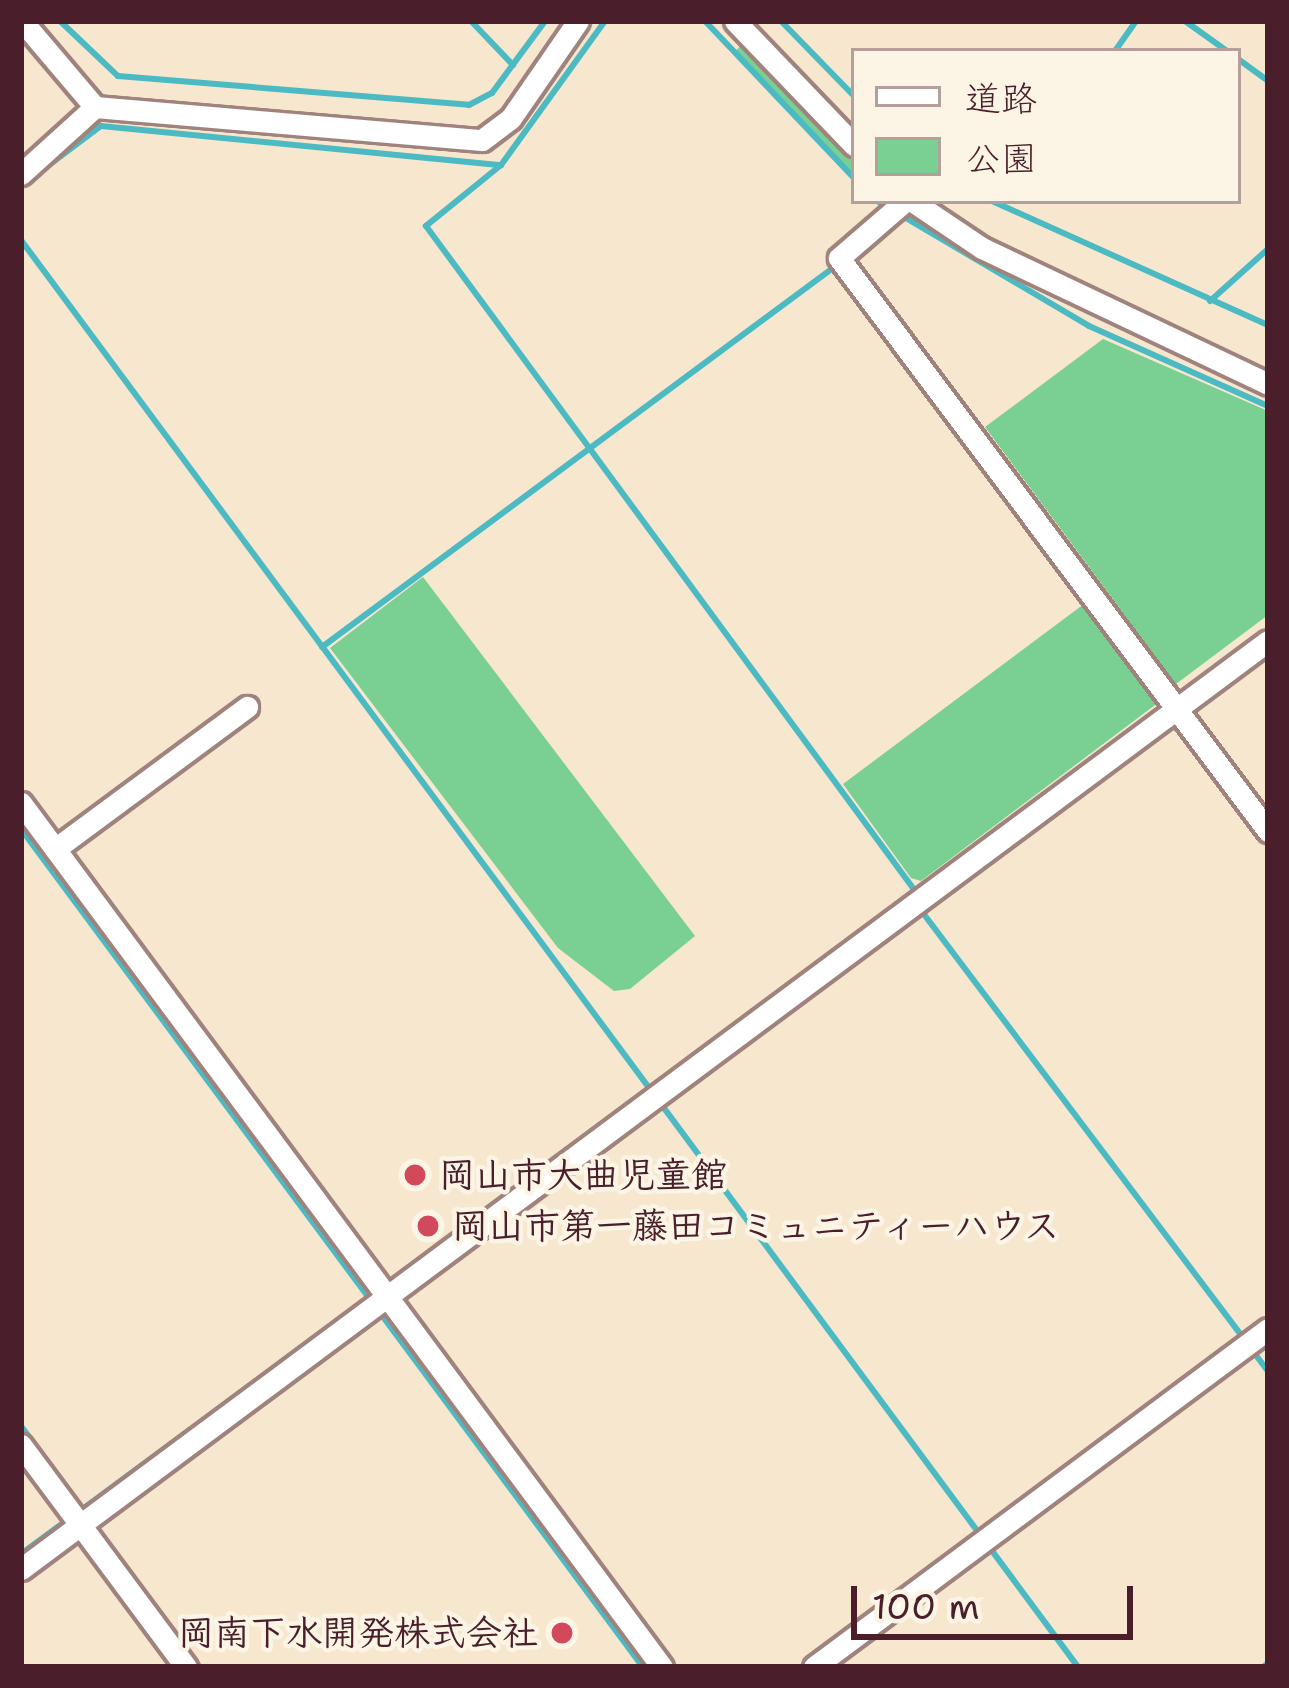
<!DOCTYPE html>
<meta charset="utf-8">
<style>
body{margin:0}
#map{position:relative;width:1289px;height:1688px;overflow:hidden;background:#f7e7cf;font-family:"Shantell Sans","Klee One",sans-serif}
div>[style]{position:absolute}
.green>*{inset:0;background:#7acf93}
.stream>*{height:6px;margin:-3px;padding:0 3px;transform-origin:3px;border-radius:3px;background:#4cbac2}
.roads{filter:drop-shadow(3px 0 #a0837d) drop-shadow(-3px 0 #a0837d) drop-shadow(0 3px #a0837d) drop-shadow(0 -3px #a0837d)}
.minor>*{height:21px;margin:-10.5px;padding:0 10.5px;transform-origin:10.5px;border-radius:10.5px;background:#fff}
.dots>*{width:33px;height:33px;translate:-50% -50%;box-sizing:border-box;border:6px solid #fcf5e5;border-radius:50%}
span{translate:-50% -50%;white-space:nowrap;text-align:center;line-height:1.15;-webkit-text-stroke:9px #fcf5e5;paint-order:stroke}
.poi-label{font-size:36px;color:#4a1f2b;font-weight:700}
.left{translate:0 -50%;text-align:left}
.right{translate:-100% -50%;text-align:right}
.frame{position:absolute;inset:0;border:24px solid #4a1f2b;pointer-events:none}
.legend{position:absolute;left:851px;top:48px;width:390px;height:156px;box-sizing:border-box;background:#fcf5e5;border:3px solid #b59f9b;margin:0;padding:15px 21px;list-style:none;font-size:36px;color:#4a1f2b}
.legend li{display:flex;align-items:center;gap:24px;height:60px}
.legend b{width:60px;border:3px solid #b59f9b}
.scale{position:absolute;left:851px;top:1586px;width:282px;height:54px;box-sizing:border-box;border:6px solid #4a1f2b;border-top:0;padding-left:15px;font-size:36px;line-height:42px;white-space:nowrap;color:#4a1f2b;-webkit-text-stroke:9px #fcf5e5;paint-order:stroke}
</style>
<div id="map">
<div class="green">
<i style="clip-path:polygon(744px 43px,854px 157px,854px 176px,733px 53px)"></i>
<i style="clip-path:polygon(1103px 339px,1268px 411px,1268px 615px,1176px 684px,985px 427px)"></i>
<i style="clip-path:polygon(423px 577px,695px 936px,630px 989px,614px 991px,558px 948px,330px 648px)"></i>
<i style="clip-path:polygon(1088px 601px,1163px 699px,921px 881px,911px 878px,843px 784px)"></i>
</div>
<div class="stream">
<i style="left:60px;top:21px;width:80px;rotate:43.5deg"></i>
<i style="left:118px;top:76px;width:352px;rotate:4.7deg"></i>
<i style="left:469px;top:105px;width:26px;rotate:-28deg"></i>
<i style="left:492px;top:93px;width:89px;rotate:-53.6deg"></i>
<i style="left:471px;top:21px;width:61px;rotate:46.3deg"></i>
<i style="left:705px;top:21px;width:216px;rotate:46.5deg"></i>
<i style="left:781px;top:21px;width:105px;rotate:45.8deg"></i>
<i style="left:1185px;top:21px;width:52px;rotate:35.5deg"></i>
<i style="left:1115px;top:51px;width:37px;rotate:-55deg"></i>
<i style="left:1238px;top:59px;width:37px;rotate:36deg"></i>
<i style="left:501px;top:165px;width:97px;rotate:140.9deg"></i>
<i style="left:426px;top:226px;width:827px;rotate:53.66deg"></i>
<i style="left:21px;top:186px;width:100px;rotate:-36.9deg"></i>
<i style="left:101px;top:126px;width:402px;rotate:5.6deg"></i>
<i style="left:501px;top:165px;width:178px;rotate:-54.2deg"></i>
<i style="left:877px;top:201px;width:246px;rotate:30.5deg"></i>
<i style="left:1089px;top:326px;width:196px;rotate:24.1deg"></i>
<i style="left:992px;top:201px;width:303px;rotate:24.2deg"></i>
<i style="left:21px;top:240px;width:1776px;rotate:53.47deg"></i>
<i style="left:852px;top:256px;width:233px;rotate:53.4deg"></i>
<i style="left:1210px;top:301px;width:78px;rotate:-41.9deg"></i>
<i style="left:322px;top:647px;width:641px;rotate:-36.57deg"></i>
<i style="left:21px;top:829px;width:1044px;rotate:53.42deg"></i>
<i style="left:920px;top:909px;width:538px;rotate:53deg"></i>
<i style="left:480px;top:1214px;width:32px;rotate:-36deg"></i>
<i style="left:1252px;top:1350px;width:26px;rotate:53deg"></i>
<i style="left:21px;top:1426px;width:104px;rotate:53.6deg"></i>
<i style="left:80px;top:1511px;width:311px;rotate:-36.5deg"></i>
<i style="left:91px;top:1521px;width:182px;rotate:53.3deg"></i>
<i style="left:21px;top:1554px;width:57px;rotate:-36.5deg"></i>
<i style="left:1263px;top:1667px;width:6px;rotate:-39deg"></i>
</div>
<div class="roads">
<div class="minor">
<i style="left:22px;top:21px;width:113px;rotate:49.7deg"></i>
<i style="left:95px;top:107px;width:388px;rotate:4.9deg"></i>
<i style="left:482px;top:140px;width:36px;rotate:-37deg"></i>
<i style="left:511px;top:118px;width:118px;rotate:-55.4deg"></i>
<i style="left:735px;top:21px;width:172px;rotate:46.2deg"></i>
<i style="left:21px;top:174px;width:100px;rotate:-42.2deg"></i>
<i style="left:905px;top:201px;width:87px;rotate:139.2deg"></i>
<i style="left:839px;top:258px;width:716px;rotate:53.18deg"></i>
<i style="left:912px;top:201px;width:84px;rotate:33.9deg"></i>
<i style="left:982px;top:248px;width:317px;rotate:25.4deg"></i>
<i style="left:21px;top:803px;width:1076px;rotate:53.43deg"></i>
<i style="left:55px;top:849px;width:239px;rotate:-36.5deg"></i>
<i style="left:21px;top:1445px;width:277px;rotate:53.4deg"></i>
<i style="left:21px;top:1569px;width:1554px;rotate:-36.66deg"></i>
<i style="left:814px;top:1667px;width:566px;rotate:-36.67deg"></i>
</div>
</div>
<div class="dots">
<i style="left:415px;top:1175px;background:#d1495b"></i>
<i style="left:428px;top:1226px;background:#d1495b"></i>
<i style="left:562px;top:1633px;background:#d1495b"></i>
</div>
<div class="poi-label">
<span class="left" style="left:439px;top:1175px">岡山市大曲児童館</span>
<span class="left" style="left:452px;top:1226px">岡山市第一藤田コミュニティーハウス</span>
<span class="right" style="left:538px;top:1633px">岡南下水開発株式会社</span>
</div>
<div class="frame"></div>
<ul class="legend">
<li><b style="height:15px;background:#fff"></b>道路</li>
<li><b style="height:33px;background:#7acf93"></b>公園</li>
</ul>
<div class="scale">100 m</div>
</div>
